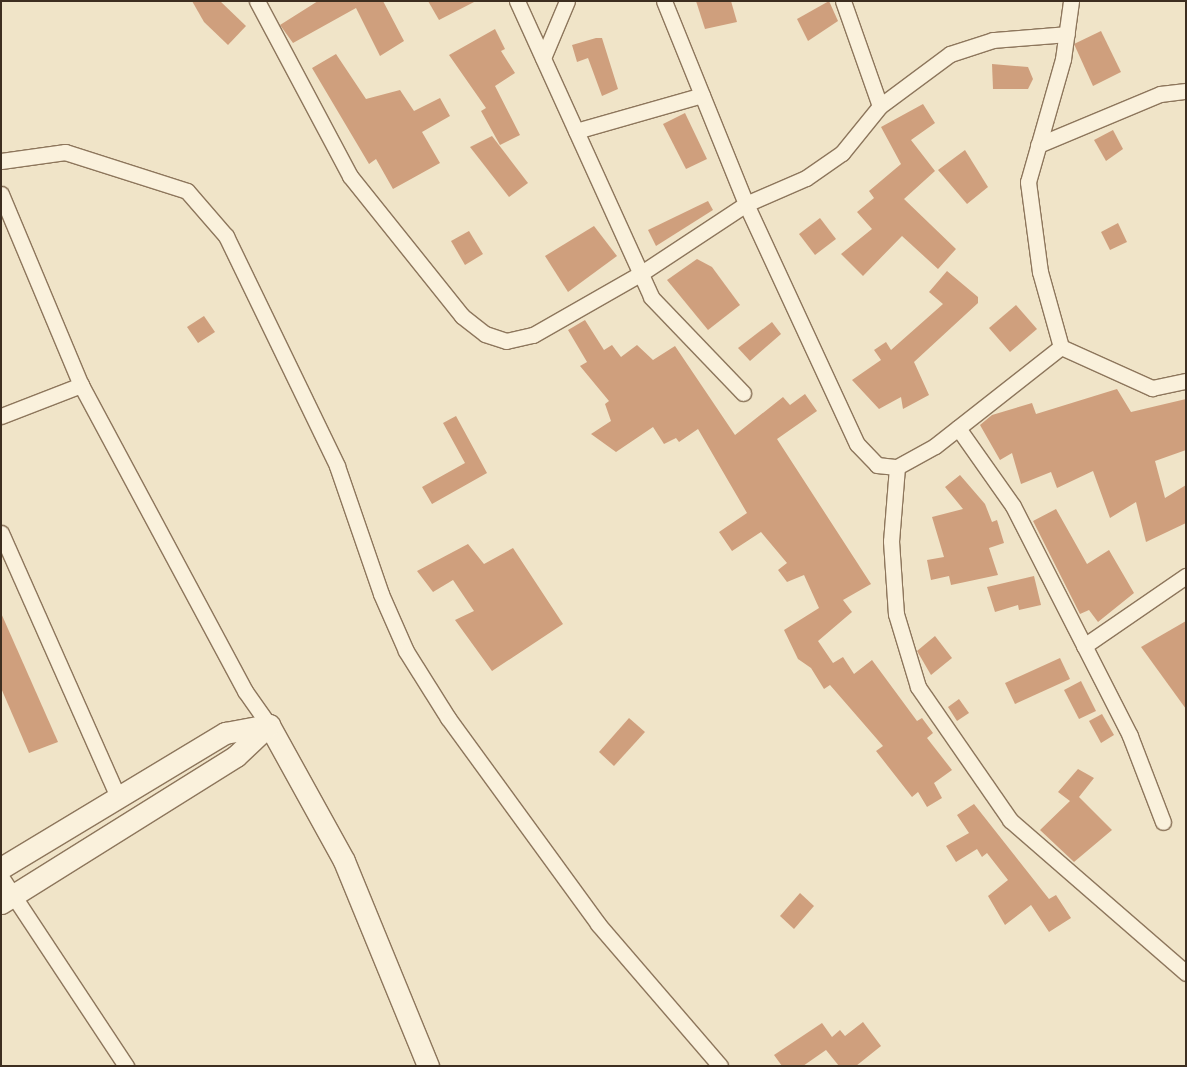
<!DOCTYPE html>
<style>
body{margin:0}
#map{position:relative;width:1187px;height:1067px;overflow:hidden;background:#f0e4c8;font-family:"Noto Serif",serif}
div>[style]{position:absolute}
.building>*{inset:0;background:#cf9f7d}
.roads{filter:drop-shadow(1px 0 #8d765c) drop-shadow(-1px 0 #8d765c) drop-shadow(0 1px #8d765c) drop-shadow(0 -1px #8d765c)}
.minor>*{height:15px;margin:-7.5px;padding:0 7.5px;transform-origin:7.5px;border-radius:7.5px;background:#faf1dc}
.secondary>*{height:21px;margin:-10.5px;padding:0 10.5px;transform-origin:10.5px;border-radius:10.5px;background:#faf1dc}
span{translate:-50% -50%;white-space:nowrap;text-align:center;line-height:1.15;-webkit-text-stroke:5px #f7eed8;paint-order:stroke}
.frame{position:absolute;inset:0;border:2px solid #3d2e20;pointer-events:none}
</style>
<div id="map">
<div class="building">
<i style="clip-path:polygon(192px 1px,220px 1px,246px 26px,228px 45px,204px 22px)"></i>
<i style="clip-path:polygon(318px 1px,383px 1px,404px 41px,380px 56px,356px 8px,293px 43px,280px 25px)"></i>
<i style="clip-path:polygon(428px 1px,476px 1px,439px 20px)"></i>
<i style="clip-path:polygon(696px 1px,731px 1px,737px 22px,705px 29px)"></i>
<i style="clip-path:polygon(829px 1px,838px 21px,808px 41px,797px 19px)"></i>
<i style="clip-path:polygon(495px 29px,505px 49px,501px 51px,515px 73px,495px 86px,520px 135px,500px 145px,481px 111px,486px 108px,449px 55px)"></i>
<i style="clip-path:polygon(1101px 31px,1121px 72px,1093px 86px,1074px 44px)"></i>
<i style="clip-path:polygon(596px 38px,602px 38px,618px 89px,602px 96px,588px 58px,577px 62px,572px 45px)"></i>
<i style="clip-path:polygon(336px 54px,366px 99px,400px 90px,414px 111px,440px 98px,450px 116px,422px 132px,440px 163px,393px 189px,376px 159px,369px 164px,312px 68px)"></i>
<i style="clip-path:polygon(992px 64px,1028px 67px,1033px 79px,1028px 89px,993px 89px)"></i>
<i style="clip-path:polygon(923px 104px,935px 123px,911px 140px,935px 171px,904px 199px,956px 249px,938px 269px,902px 236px,863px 276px,841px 254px,872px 229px,857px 212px,874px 198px,869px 191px,901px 164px,881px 127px)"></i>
<i style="clip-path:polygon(685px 113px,707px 159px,686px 169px,663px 124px)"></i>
<i style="clip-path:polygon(1113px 130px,1123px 149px,1106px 161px,1094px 140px)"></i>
<i style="clip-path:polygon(492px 136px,528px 183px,509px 197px,470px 147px)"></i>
<i style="clip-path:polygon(965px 150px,988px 187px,967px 204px,938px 170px)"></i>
<i style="clip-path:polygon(708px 201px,713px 210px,656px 246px,648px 230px)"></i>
<i style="clip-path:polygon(820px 218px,836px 239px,815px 255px,799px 234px)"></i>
<i style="clip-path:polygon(1118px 223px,1127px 242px,1110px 250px,1101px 232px)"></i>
<i style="clip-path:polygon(594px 226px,617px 256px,568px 292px,545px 256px)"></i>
<i style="clip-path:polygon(469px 231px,483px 254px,465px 265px,451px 241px)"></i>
<i style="clip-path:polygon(697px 259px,712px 267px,740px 305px,708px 330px,667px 280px)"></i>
<i style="clip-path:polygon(947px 271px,978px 297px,978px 303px,914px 362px,929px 395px,903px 409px,901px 397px,879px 409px,852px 380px,881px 360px,874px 350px,886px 342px,891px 350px,943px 304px,929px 292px)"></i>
<i style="clip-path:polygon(1016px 305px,1037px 329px,1010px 352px,989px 328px)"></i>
<i style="clip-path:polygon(204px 316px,215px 332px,198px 343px,187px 327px)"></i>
<i style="clip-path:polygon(585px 320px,604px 350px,612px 345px,621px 357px,637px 345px,653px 360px,675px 346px,735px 435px,783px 397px,790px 405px,805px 394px,817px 411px,777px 439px,871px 584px,843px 600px,852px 612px,818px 641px,833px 663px,843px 657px,854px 674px,872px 660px,917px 721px,922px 718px,933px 733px,927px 738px,952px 770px,934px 783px,942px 798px,927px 807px,918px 792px,912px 797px,876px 751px,883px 746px,830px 685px,824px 689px,811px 668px,798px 659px,784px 630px,819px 608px,804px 575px,787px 582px,778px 570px,787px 563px,761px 532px,732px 551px,719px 532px,747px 513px,698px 429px,679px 442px,676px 438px,664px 444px,653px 427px,616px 452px,591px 434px,611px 421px,605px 404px,609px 401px,580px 366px,587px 362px,568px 330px)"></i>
<i style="clip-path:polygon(772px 322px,781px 334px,750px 361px,738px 348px)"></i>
<i style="clip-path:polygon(1117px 389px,1131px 412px,1186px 399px,1186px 450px,1155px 461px,1165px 498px,1186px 485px,1186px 523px,1146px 542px,1136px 502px,1110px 518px,1093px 471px,1057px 488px,1051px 472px,1021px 484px,1012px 453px,1000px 460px,980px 425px,992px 415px,1032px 403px,1036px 414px)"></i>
<i style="clip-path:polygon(456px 416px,487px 473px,432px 504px,422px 487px,465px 463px,443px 423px)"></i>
<i style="clip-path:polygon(960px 475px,985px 504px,992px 522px,997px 520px,1004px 543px,989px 548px,998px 575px,951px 585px,949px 576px,931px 580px,927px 560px,944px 557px,932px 517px,963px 509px,945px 487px)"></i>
<i style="clip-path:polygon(1056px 509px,1087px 564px,1109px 550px,1134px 593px,1098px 622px,1089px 610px,1080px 614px,1033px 521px)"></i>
<i style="clip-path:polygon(468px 544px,484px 564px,513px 548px,563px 624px,492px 671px,455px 620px,474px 611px,453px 580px,433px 592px,417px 571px)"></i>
<i style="clip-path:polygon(1034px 576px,1041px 605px,1019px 610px,1018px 605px,995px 612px,987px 587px)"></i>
<i style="clip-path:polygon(1px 613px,58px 742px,29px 753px,1px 688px)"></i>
<i style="clip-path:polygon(1186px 621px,1186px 709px,1141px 647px)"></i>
<i style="clip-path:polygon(935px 636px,952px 658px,931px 675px,917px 651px)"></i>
<i style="clip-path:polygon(1060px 658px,1070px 679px,1015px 704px,1005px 683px)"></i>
<i style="clip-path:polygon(1081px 681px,1096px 711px,1079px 719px,1064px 690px)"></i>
<i style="clip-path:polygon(959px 699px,969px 713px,957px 721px,948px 707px)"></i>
<i style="clip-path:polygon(1102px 714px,1114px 735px,1101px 743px,1089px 721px)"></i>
<i style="clip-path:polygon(629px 718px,645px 732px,614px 766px,599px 752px)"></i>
<i style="clip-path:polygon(1078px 769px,1094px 778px,1079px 797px,1112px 830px,1074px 862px,1040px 830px,1070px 801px,1058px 792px)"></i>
<i style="clip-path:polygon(974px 804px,1049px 899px,1056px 895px,1071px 918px,1049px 932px,1031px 905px,1005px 925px,988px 896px,1008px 880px,987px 853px,982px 857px,977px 849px,956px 862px,946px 846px,969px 833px,957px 815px)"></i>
<i style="clip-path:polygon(800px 893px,814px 906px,794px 929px,780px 916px)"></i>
<i style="clip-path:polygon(863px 1022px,881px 1046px,856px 1066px,839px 1066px,826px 1050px,803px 1066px,782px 1066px,774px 1055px,822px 1023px,832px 1037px,840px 1030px,845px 1036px)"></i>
</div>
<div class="roads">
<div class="minor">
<i style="left:257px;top:1px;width:198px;rotate:62deg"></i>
<i style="left:350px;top:176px;width:179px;rotate:51.3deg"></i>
<i style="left:462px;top:316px;width:29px;rotate:38deg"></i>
<i style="left:485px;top:334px;width:22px;rotate:18deg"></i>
<i style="left:506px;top:341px;width:28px;rotate:-13deg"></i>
<i style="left:533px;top:335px;width:123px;rotate:-29.7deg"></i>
<i style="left:640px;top:274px;width:127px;rotate:-33.4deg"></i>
<i style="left:746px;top:204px;width:65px;rotate:-23.4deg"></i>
<i style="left:806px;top:178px;width:44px;rotate:-34.8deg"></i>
<i style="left:842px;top:153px;width:60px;rotate:-51deg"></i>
<i style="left:880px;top:106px;width:87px;rotate:-36.6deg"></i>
<i style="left:950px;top:54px;width:45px;rotate:-18deg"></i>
<i style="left:993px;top:40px;width:74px;rotate:-4.6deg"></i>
<i style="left:517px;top:1px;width:325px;rotate:65.6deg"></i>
<i style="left:651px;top:297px;width:133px;rotate:46.2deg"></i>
<i style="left:664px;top:1px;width:219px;rotate:68deg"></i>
<i style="left:746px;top:204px;width:264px;rotate:65.2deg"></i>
<i style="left:857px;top:444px;width:29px;rotate:46deg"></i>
<i style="left:877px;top:465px;width:20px;rotate:6deg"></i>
<i style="left:897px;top:467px;width:43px;rotate:-28.9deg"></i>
<i style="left:935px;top:446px;width:160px;rotate:-38.2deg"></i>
<i style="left:1061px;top:347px;width:78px;rotate:-105.6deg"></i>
<i style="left:1040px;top:272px;width:91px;rotate:-97.6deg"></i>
<i style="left:1028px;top:182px;width:128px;rotate:-74.1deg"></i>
<i style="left:1063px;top:59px;width:59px;rotate:-82.1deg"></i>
<i style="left:843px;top:1px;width:111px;rotate:70.6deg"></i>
<i style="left:543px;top:58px;width:62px;rotate:-67.2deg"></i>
<i style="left:576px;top:131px;width:131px;rotate:-15.9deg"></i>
<i style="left:1038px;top:145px;width:132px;rotate:-22.7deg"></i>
<i style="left:1160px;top:94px;width:26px;rotate:-7deg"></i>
<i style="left:1px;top:161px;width:65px;rotate:-8deg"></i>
<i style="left:65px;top:152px;width:128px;rotate:17.7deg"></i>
<i style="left:187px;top:191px;width:60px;rotate:49.1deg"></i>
<i style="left:226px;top:236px;width:255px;rotate:64.2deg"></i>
<i style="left:337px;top:466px;width:135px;rotate:71deg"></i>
<i style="left:381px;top:594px;width:62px;rotate:66.3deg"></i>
<i style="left:406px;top:651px;width:79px;rotate:57.9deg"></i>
<i style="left:448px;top:718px;width:255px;rotate:53.9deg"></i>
<i style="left:598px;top:924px;width:187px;rotate:49.3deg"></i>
<i style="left:1px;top:194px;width:207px;rotate:67.3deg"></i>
<i style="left:81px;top:385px;width:347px;rotate:61.8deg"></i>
<i style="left:245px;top:691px;width:42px;rotate:54.8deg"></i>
<i style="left:1061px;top:347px;width:100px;rotate:24.3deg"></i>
<i style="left:1152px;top:388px;width:35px;rotate:-12deg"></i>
<i style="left:1px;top:416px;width:86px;rotate:-21.2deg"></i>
<i style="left:958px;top:428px;width:95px;rotate:54.8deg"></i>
<i style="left:1013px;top:506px;width:258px;rotate:63deg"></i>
<i style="left:1130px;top:736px;width:92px;rotate:69deg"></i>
<i style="left:897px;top:467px;width:74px;rotate:94.6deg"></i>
<i style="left:891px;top:541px;width:73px;rotate:86.1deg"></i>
<i style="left:896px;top:614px;width:76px;rotate:73.2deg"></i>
<i style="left:918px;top:687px;width:162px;rotate:55.3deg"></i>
<i style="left:1010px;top:820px;width:233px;rotate:41deg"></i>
<i style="left:1px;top:533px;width:289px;rotate:66.1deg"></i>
<i style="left:1084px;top:646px;width:124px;rotate:-34.5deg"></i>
<i style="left:1px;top:877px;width:227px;rotate:56.5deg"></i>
</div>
<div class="secondary">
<i style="left:269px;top:725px;width:155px;rotate:61.1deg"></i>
<i style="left:344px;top:861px;width:222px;rotate:67.7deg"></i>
<i style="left:1px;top:868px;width:262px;rotate:-31.1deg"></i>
<i style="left:225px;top:733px;width:45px;rotate:-10.3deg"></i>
<i style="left:1px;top:903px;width:277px;rotate:-32deg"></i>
<i style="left:236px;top:756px;width:45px;rotate:-43.2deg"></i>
</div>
</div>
<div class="frame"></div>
</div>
